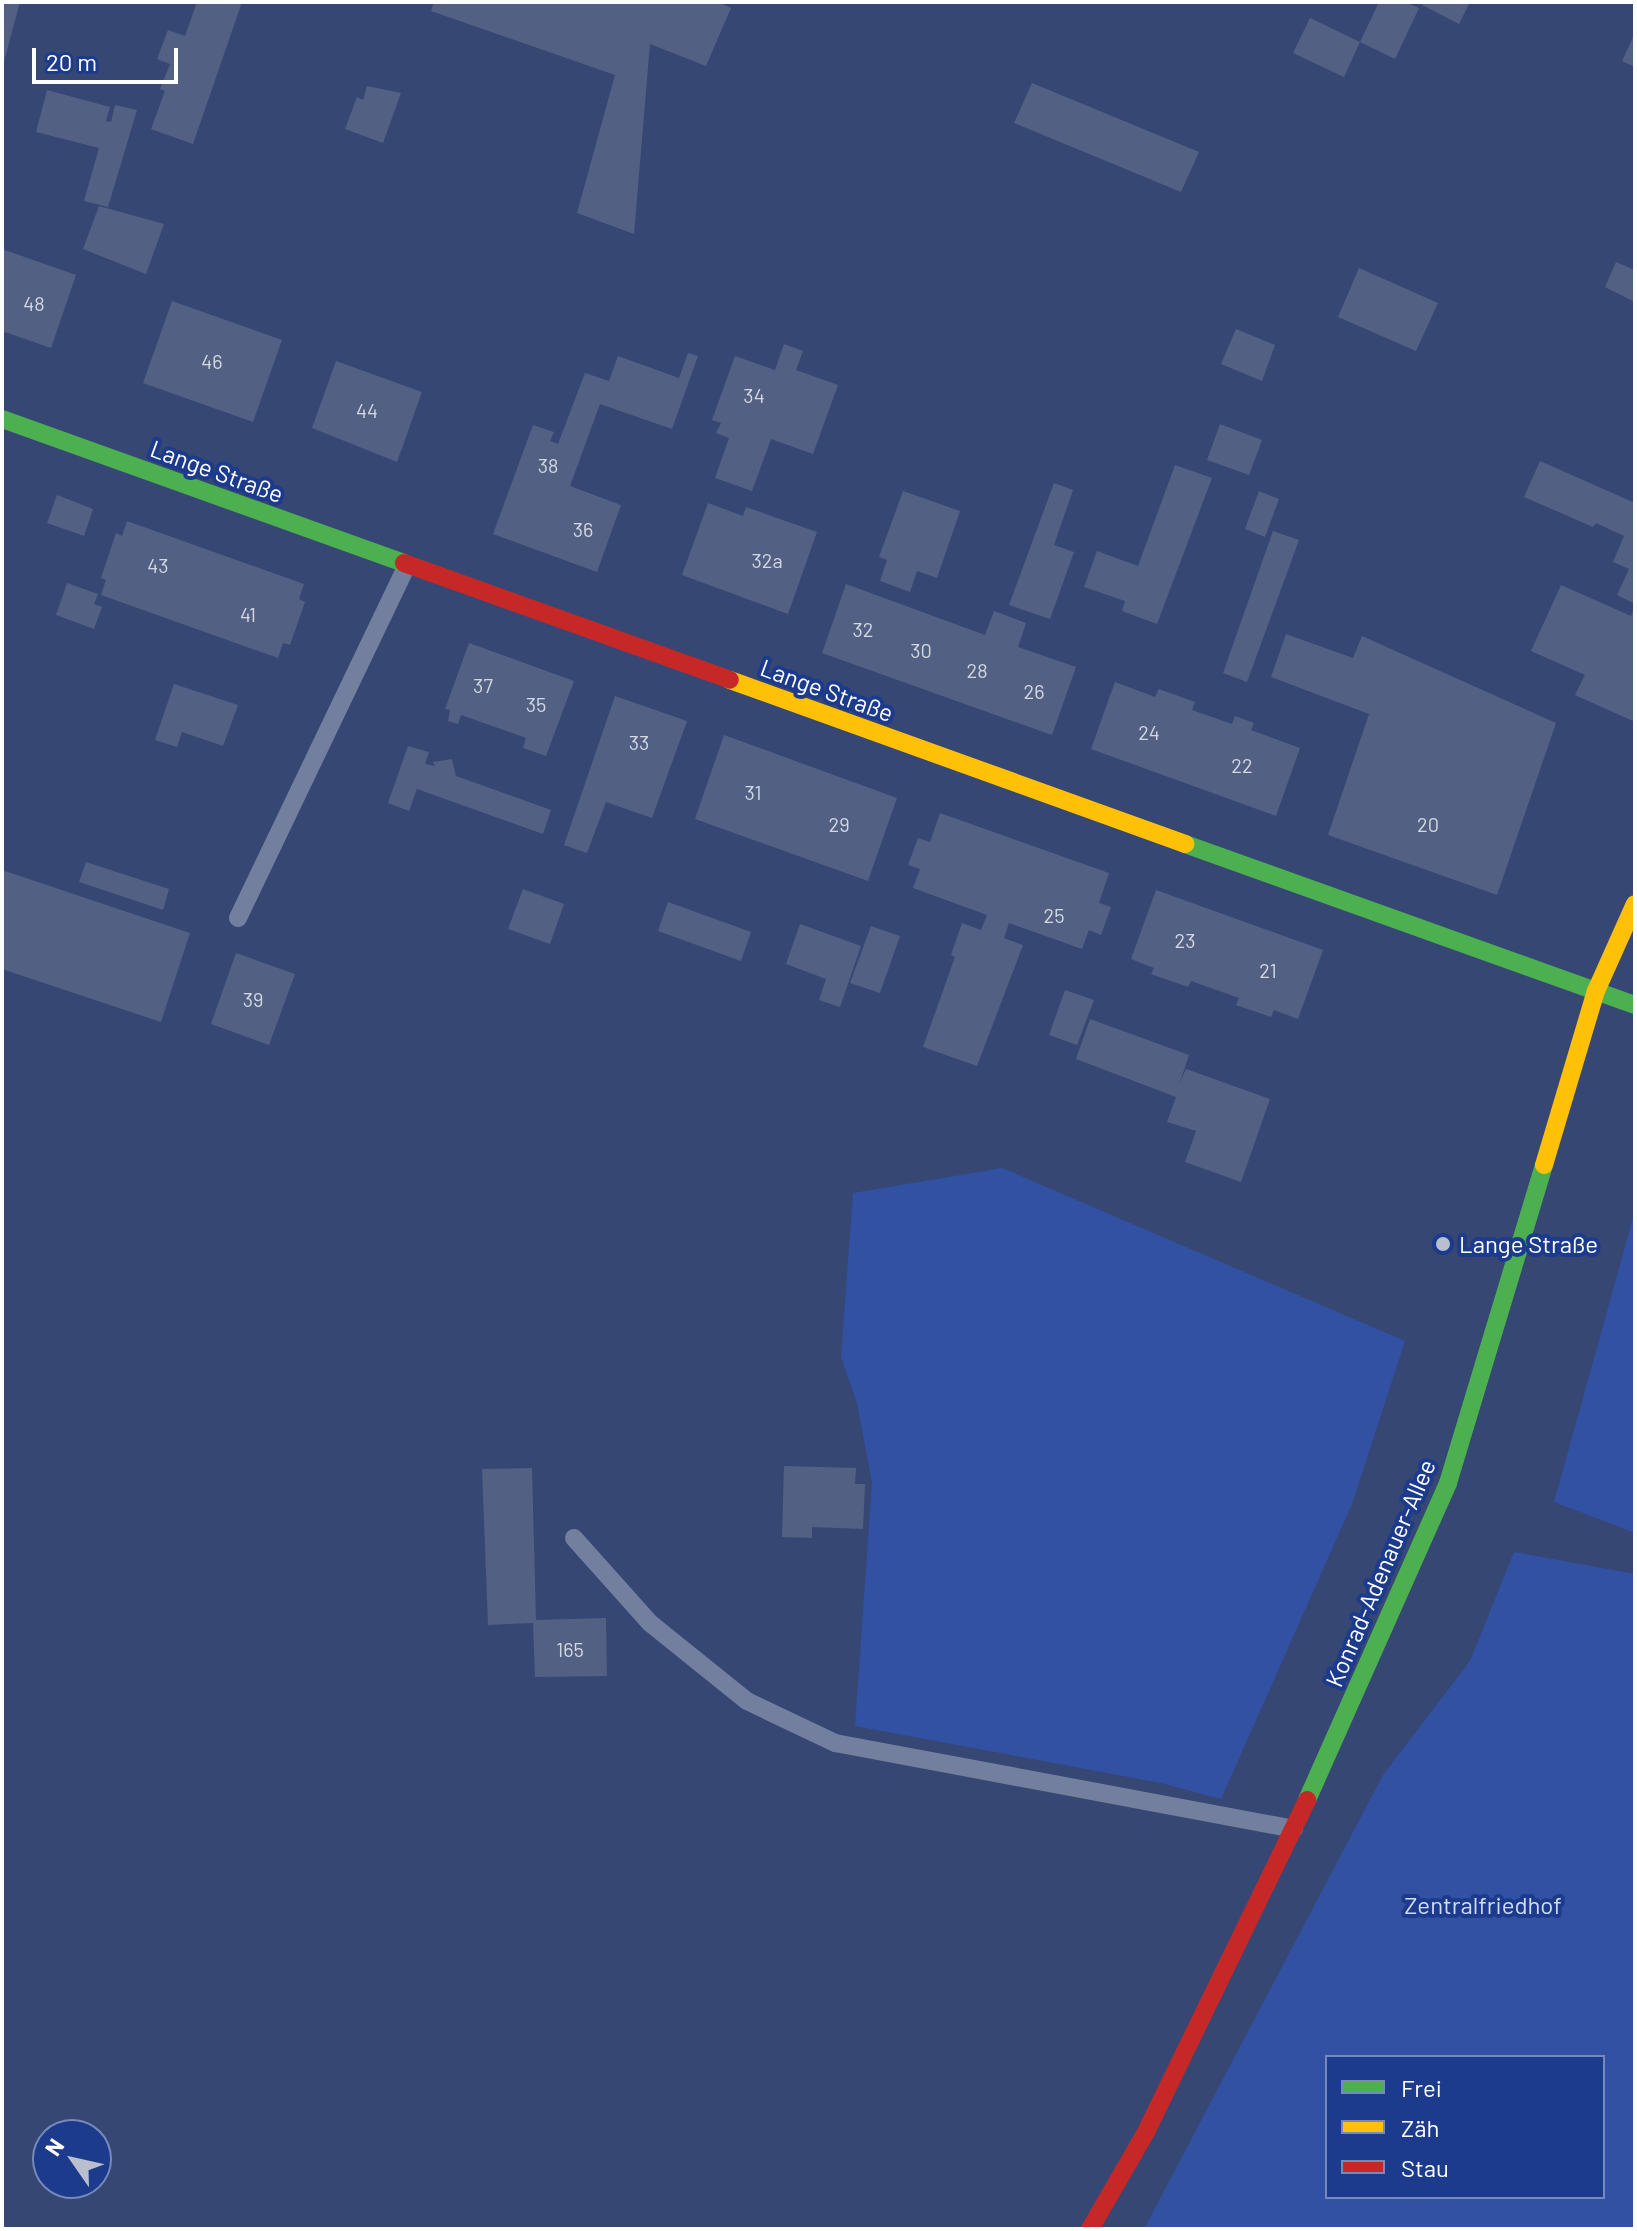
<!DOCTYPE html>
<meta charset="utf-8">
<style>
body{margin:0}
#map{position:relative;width:1637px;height:2231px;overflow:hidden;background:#364774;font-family:Barlow,sans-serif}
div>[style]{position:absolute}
.green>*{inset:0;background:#3251a3}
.building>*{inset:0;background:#526084}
.lane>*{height:18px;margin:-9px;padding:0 9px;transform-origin:9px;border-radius:9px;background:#727f9f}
.fast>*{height:18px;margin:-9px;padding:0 9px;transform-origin:9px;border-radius:9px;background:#4caf50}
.slow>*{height:18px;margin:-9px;padding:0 9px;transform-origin:9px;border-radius:9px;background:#ffc107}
.jam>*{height:18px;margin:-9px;padding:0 9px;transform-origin:9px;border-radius:9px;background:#c62828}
.dots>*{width:22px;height:22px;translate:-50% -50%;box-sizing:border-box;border:4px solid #1d3b8d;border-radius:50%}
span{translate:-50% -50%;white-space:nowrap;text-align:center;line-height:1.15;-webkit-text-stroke:8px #1d3b8d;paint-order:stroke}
.number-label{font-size:20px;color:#d4d7e0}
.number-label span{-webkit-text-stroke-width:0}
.street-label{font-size:24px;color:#fff}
.poi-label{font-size:24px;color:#fff}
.left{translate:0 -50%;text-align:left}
.park-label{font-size:24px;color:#d0dcf9}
.frame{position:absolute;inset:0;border:4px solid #fff;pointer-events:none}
.legend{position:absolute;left:1325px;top:2055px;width:280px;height:144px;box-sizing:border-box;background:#1d3b8d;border:2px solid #7789bb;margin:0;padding:10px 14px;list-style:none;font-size:24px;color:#fff}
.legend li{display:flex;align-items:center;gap:16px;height:40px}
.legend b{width:40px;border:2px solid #7789bb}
.north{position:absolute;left:32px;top:2119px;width:80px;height:80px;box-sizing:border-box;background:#1d3b8d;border:2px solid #7789bb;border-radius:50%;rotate:304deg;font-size:22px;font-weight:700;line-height:32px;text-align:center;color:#fff}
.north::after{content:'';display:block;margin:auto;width:28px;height:36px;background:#b9bfce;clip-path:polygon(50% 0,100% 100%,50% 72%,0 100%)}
.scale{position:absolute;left:32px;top:48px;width:146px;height:36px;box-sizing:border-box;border:4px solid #fff;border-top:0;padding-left:10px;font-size:24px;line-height:28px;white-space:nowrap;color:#fff;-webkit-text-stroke:6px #1d3b8d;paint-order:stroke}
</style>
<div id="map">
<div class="green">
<i style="clip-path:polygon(1002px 1168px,1405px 1341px,1352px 1504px,1221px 1799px,1161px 1783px,855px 1726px,872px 1483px,857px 1403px,841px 1357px,853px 1193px)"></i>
<i style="clip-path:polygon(1635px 1211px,1635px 1533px,1554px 1502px)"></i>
<i style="clip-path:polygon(evenodd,1514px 1552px,1635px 1574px,1635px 2229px,1144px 2229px,1383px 1775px,1470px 1661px,1514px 1552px,1327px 2057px,1603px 2057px,1603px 2197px,1327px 2197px,1327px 2057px)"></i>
</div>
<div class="building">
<i style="clip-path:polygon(2px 2px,20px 2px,3px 65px,2px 65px)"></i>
<i style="clip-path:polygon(197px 2px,242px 2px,193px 144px,151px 129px,165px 91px,160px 89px,170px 64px,157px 59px,168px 30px,185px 36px)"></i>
<i style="clip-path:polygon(434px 2px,718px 2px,731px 8px,706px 66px,650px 44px,634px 234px,577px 213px,615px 75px,431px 11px)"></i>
<i style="clip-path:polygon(1379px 2px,1405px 2px,1419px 8px,1395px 59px,1360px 42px)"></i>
<i style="clip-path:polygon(1423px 2px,1470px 2px,1459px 24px,1422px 5px)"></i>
<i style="clip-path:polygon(1310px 18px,1360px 42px,1344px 77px,1293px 53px)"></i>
<i style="clip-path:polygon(1635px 33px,1635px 67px,1622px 61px)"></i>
<i style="clip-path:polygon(1032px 83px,1199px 152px,1181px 192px,1014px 123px)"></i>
<i style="clip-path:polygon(367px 86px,401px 93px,383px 143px,345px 129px,357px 97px,363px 100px)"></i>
<i style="clip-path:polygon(47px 90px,110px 107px,106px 121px,111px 122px,115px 105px,137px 110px,108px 207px,84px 201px,99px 148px,36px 132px)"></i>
<i style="clip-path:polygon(99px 206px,164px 224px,146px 274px,83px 249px)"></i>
<i style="clip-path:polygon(2px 249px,76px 275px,51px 348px,2px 331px)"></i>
<i style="clip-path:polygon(1616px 262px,1635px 270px,1635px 302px,1605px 287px)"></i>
<i style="clip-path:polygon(1359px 268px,1438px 303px,1416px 351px,1338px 317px)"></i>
<i style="clip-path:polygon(172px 301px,282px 340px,253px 422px,143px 383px)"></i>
<i style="clip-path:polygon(1236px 329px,1275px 345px,1262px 381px,1221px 364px)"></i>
<i style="clip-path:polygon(784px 344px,803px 351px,796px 370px,838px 385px,813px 454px,771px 439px,752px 491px,715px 478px,729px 438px,716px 433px,721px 423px,712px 420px,735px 356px,775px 370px)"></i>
<i style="clip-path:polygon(688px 353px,698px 356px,672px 429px,600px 404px,570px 486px,621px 505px,597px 572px,493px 534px,533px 425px,554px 432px,550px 441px,558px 444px,585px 373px,609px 381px,618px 356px,679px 378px)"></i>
<i style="clip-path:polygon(336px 361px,422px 392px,397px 462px,312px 428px)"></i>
<i style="clip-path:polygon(1220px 424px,1262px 440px,1249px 475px,1207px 460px)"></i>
<i style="clip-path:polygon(1540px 461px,1635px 503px,1635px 604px,1617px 595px,1629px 569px,1613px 562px,1624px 536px,1596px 523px,1593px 527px,1524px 497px)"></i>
<i style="clip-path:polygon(1175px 465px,1212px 478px,1157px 624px,1122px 611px,1125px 601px,1084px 587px,1097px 551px,1138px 566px)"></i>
<i style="clip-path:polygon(1054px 483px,1073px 490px,1054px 545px,1074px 552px,1050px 619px,1009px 605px)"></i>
<i style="clip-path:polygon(903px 491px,960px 511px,937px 578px,917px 571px,910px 592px,880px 581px,887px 560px,879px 557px)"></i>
<i style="clip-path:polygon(1259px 491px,1279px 499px,1265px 537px,1245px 529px)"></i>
<i style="clip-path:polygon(57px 495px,93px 509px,84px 536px,47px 523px)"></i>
<i style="clip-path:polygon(708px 503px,743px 516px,746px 507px,817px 532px,788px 614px,682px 575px)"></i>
<i style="clip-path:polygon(127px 521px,304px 584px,299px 599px,305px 602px,290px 645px,283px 643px,278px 658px,101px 595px,106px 580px,101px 578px,116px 533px,122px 536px)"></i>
<i style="clip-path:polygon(1273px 531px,1299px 540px,1247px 682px,1223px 673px)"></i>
<i style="clip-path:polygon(67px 583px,98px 594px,94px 604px,102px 607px,94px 629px,56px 615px)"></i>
<i style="clip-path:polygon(846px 584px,985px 635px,994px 611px,1026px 623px,1018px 647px,1076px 667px,1052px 735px,822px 653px)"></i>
<i style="clip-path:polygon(1561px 585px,1631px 616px,1635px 606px,1635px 722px,1575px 695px,1585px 675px,1531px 651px)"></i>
<i style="clip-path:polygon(1286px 634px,1353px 658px,1362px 636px,1556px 723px,1497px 895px,1328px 835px,1369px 714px,1271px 677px)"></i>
<i style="clip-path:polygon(469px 643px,574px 681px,546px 756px,523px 748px,526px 738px,498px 728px,461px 715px,458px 724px,448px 721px,450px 710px,445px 709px)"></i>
<i style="clip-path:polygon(1115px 682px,1155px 697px,1159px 689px,1195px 702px,1192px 710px,1232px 724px,1235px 716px,1254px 723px,1251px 730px,1300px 748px,1276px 816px,1091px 749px)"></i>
<i style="clip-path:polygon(174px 684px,238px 705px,223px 746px,182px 732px,177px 747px,155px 740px)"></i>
<i style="clip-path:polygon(615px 696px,687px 721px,652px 818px,606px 802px,587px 853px,564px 845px)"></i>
<i style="clip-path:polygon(724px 735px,897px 798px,868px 881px,695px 819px)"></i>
<i style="clip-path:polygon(408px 746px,429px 752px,425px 764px,435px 766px,433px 762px,452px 759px,456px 776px,551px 810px,543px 834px,417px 789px,409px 811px,388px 803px)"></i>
<i style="clip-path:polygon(940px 813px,1109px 873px,1099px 903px,1111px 907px,1101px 935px,1089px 930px,1082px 949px,1009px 923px,1004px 938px,1023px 945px,977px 1066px,923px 1047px,955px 957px,951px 955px,962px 923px,981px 930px,987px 915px,913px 888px,920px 869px,908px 865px,918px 838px,930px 842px)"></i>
<i style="clip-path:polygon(86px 862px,169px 889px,163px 910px,79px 882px)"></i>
<i style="clip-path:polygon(2px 870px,190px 933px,161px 1022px,2px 969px)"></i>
<i style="clip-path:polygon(523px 889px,564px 904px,550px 944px,508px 929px)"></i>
<i style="clip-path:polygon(1156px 890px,1323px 950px,1298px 1019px,1274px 1010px,1271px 1017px,1236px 1005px,1239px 998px,1191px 981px,1188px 987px,1151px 974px,1154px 968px,1131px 959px)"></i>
<i style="clip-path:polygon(668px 902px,751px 932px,741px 961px,658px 931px)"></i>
<i style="clip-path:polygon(800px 924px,861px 946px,840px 1007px,819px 1000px,826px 979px,786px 964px)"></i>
<i style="clip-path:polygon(871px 926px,900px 936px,880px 993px,850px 983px)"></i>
<i style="clip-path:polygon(236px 953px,295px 974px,269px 1045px,211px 1024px)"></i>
<i style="clip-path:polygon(1065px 990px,1094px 1000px,1077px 1045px,1049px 1035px)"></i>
<i style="clip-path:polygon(1090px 1019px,1189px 1055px,1179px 1085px,1186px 1069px,1270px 1099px,1241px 1182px,1185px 1162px,1196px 1131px,1167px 1122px,1176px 1097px,1076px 1059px)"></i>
<i style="clip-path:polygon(784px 1466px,856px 1468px,855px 1484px,865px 1484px,863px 1529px,812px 1527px,812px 1538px,782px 1537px)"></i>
<i style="clip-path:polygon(532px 1468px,536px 1620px,606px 1618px,607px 1676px,535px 1677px,533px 1623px,488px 1625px,482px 1469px)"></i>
</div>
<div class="lane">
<i style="left:238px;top:918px;width:391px;rotate:-64.4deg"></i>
<i style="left:574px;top:1538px;width:114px;rotate:48.2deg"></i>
<i style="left:650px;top:1623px;width:124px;rotate:38.8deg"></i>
<i style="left:747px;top:1701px;width:98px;rotate:25.5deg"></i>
<i style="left:835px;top:1743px;width:467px;rotate:10.6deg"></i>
</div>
<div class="fast">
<i style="left:2px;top:419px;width:427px;rotate:19.7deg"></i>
<i style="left:1185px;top:844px;width:478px;rotate:19.7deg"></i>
<i style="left:1307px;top:1800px;width:347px;rotate:-66deg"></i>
<i style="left:1448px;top:1483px;width:332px;rotate:-73.2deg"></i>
</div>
<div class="slow">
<i style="left:730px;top:680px;width:484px;rotate:19.8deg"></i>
<i style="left:1544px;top:1165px;width:182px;rotate:-73.4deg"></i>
<i style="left:1596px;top:991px;width:95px;rotate:-65.9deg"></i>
</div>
<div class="jam">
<i style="left:404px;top:563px;width:346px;rotate:19.7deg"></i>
<i style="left:1090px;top:2229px;width:112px;rotate:-60deg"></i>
<i style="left:1146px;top:2132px;width:369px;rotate:-64.1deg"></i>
</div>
<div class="dots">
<i style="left:1443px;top:1244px;background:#b9bfce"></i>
</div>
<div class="number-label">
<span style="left:34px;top:303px">48</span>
<span style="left:212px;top:361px">46</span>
<span style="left:754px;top:395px">34</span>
<span style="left:367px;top:410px">44</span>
<span style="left:548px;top:465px">38</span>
<span style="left:583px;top:529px">36</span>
<span style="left:767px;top:560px">32a</span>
<span style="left:158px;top:565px">43</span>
<span style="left:248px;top:614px">41</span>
<span style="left:863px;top:629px">32</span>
<span style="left:921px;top:650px">30</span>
<span style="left:977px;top:670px">28</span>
<span style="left:483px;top:685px">37</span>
<span style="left:1034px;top:691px">26</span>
<span style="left:536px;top:704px">35</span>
<span style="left:1149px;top:732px">24</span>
<span style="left:639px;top:742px">33</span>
<span style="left:1242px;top:765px">22</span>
<span style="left:753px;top:792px">31</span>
<span style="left:839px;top:824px">29</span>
<span style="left:1428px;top:824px">20</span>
<span style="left:1054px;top:915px">25</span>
<span style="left:1185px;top:940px">23</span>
<span style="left:1268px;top:970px">21</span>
<span style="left:253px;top:999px">39</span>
<span style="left:570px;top:1649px">165</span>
</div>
<div class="street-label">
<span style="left:217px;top:471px;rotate:20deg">Lange Straße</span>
<span style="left:827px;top:690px;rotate:20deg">Lange Straße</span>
<span style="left:1380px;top:1573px;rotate:-67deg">Konrad-Adenauer-Allee</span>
</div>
<div class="poi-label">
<span class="left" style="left:1459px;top:1244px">Lange Straße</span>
</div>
<div class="park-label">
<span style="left:1483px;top:1905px">Zentralfriedhof</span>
</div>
<div class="frame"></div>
<ul class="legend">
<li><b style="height:10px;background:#4caf50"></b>Frei</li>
<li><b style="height:10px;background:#ffc107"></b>Zäh</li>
<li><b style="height:10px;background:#c62828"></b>Stau</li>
</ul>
<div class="north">N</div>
<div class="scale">20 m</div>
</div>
